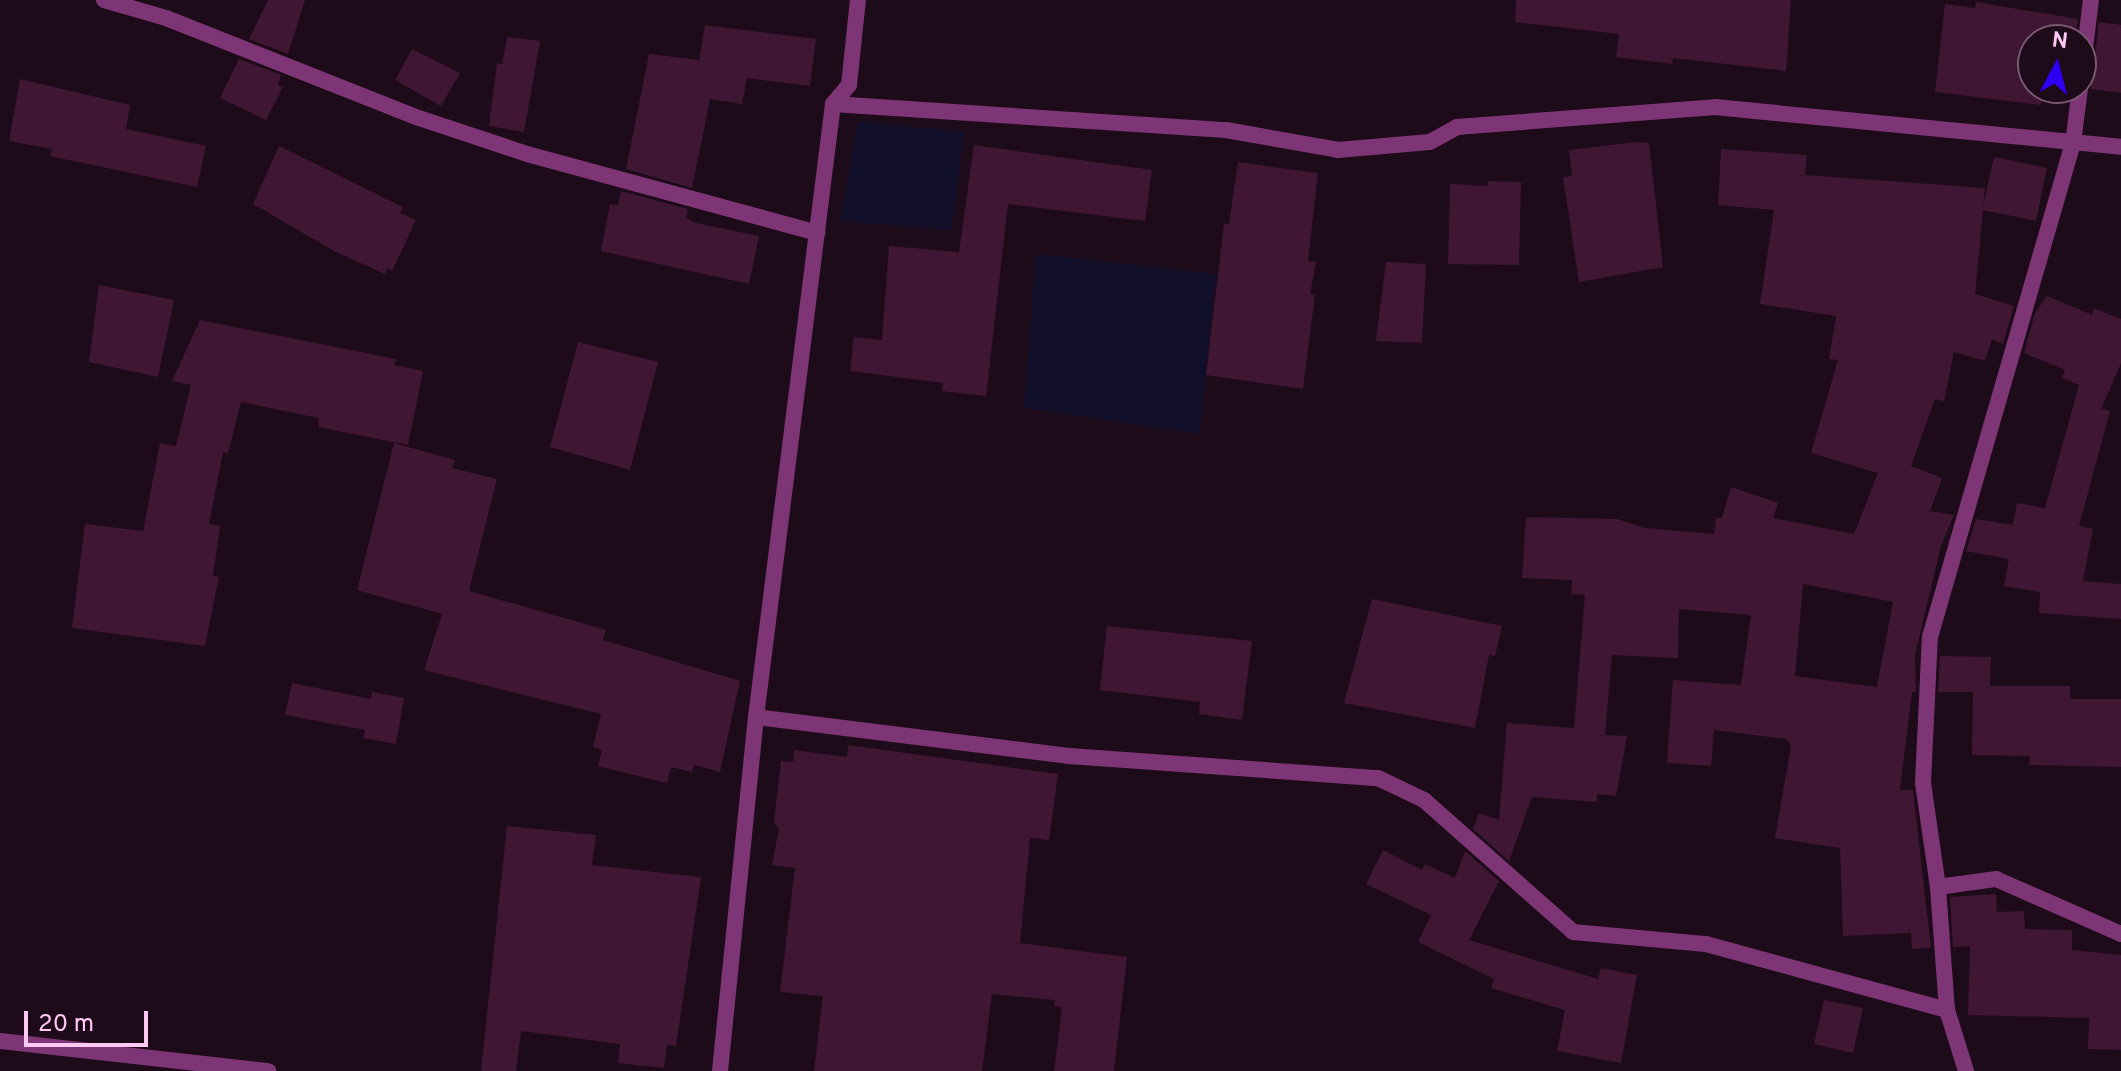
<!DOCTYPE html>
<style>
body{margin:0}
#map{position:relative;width:2121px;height:1071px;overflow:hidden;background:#1e0b19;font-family:Overpass,sans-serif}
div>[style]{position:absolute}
.green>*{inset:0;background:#100e28}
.building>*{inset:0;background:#3f1733}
.minor>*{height:16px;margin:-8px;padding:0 8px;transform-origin:8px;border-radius:8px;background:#7e3575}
span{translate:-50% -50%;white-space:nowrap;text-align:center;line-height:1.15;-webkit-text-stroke:6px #1e0b19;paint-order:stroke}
.north{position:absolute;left:2017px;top:24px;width:80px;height:80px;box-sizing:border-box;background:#1e0b19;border:2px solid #785771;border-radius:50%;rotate:7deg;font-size:22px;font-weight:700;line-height:32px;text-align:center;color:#ffc8f4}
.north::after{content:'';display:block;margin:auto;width:28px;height:36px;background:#2e00f3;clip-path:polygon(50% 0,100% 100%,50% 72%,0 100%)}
.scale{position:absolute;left:24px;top:1011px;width:124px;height:36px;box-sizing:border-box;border:4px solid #ffc8f4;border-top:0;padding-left:10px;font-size:24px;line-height:28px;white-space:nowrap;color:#ffc8f4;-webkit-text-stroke:6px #1e0b19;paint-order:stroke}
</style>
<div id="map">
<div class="green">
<i style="clip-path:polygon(858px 121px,964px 132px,952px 230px,840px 221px)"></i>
<i style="clip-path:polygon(1036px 254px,1216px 274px,1200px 434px,1024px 408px)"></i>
</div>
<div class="building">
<i style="clip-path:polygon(268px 0,305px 0,288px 54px,249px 39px)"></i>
<i style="clip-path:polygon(1516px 0,1791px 0,1786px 71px,1673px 58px,1672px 64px,1616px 57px,1619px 34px,1515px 22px)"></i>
<i style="clip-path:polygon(1976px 2px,2078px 19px,2075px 40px,2033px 40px,2033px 88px,2043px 88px,2041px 105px,1935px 92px,1945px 4px,1975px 8px)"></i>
<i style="clip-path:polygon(2099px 22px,2121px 25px,2121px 93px,2091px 89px)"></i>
<i style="clip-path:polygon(705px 25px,816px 39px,810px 86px,747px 78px,742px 104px,710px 99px,692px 188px,626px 169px,649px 54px,699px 60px)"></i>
<i style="clip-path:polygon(507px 37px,540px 41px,524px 132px,489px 126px,497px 63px,502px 64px)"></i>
<i style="clip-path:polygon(412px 49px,460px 73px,441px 106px,395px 80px)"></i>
<i style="clip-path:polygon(239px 59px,281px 75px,278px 85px,283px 87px,266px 120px,220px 98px)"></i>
<i style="clip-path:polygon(20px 79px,130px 105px,126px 129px,206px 146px,197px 187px,50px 156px,52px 149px,9px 141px)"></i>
<i style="clip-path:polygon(1636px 142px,1649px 143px,1663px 267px,1579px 282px,1563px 177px,1572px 176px,1569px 150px)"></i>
<i style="clip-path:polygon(974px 145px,1152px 170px,1145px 221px,1008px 204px,986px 396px,942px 391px,943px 383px,850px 371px,854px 337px,882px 340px,889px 246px,959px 252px)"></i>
<i style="clip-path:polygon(279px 146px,403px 207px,400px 213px,416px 220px,392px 271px,387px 268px,385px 274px,334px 251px,253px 204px)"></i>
<i style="clip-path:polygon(evenodd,1721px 149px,1807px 155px,1805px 175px,1985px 188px,1983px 207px,1994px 157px,2047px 168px,2036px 221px,1983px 210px,1975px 294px,2014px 306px,2003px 344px,1992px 339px,1985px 361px,1954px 352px,1944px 401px,1935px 399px,1911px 466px,1942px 478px,1930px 511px,1954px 515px,1941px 546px,1915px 655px,1916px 692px,1912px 692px,1900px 790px,1913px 790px,1931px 948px,1912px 949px,1911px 933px,1843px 936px,1840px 848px,1775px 838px,1791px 746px,1787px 739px,1714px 730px,1711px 766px,1667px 763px,1673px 680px,1741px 685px,1751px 615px,1679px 609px,1678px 658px,1612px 655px,1605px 735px,1627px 736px,1616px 796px,1597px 794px,1597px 802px,1532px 797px,1509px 861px,1473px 829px,1479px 813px,1499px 820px,1507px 723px,1574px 728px,1585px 595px,1571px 594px,1572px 580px,1522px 578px,1526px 517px,1617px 519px,1645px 528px,1714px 534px,1716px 518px,1722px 518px,1731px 487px,1778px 503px,1773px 518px,1854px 534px,1878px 473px,1811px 453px,1838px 360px,1829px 359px,1836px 316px,1760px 304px,1774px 210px,1718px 205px,1721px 149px,1803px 584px,1893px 602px,1877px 687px,1795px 676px,1803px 584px)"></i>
<i style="clip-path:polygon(1238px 162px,1318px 173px,1308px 261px,1316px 262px,1310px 294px,1315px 295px,1303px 389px,1206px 375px,1224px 224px,1229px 224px)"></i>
<i style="clip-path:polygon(1488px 181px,1521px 182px,1519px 265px,1448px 264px,1450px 184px,1488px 186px)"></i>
<i style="clip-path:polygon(621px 191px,688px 209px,686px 218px,696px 223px,759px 236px,749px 284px,601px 251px,610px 204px,618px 205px)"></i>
<i style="clip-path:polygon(1386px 262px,1426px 264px,1422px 343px,1376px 341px)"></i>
<i style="clip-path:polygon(99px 285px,174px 300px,158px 377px,89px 362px)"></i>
<i style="clip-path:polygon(2047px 296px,2092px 315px,2094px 308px,2121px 319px,2121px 363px,2101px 409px,2110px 411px,2079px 526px,2093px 529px,2083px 581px,2121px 584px,2121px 619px,2039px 613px,2040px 592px,2004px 586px,2009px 559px,1966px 551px,1976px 519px,2013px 525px,2017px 503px,2045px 508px,2079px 385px,2062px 378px,2065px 370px,2024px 353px,2035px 313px)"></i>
<i style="clip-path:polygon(200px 320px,396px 359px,394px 365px,423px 371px,408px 445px,318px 427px,319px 418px,241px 402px,228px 453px,223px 452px,209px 524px,220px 526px,213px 576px,219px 577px,205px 646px,72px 628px,85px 524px,143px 531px,160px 443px,176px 446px,191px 385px,172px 381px)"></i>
<i style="clip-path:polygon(578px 342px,658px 362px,630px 470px,550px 447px)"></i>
<i style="clip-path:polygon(394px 443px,455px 460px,452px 468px,497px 479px,469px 591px,606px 630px,603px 640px,740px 681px,720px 772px,694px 765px,692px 772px,671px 767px,667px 783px,598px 766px,602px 750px,593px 747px,601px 714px,424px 670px,442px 614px,357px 590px)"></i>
<i style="clip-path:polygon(1372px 599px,1502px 626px,1495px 656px,1489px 655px,1475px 728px,1344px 703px)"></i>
<i style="clip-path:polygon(1107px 626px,1252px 641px,1242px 720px,1199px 714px,1200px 702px,1100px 690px)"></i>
<i style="clip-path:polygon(1940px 656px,1991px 657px,1990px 686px,2070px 686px,2070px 699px,2121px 699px,2121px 767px,2029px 765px,2030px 756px,1972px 755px,1973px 692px,1938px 692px)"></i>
<i style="clip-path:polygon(292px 683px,371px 699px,372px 692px,404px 698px,396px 744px,363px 738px,365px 730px,285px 715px)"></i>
<i style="clip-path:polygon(848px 745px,1058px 774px,1049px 840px,1030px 838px,1020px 943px,1127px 957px,1114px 1071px,1054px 1071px,1062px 1007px,1054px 1006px,1055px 1000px,992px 994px,982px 1071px,814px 1071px,823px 996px,780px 992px,795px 868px,772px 865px,779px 829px,774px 823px,781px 761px,793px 762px,794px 750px,847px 757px)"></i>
<i style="clip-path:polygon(507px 826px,596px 835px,592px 865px,701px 877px,676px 1046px,667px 1045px,664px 1068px,618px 1063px,620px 1044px,521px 1031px,516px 1071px,481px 1071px)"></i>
<i style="clip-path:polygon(1383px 850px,1422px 870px,1425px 864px,1455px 878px,1465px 851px,1499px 881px,1469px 940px,1598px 979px,1601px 968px,1637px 975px,1621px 1063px,1557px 1051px,1565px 1010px,1491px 988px,1494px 979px,1418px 942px,1431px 915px,1366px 884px)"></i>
<i style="clip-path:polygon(1996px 894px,1997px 912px,2024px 911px,2025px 929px,2072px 930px,2072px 950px,2121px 955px,2121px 1050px,2088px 1049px,2089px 1018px,1968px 1015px,1970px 946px,1953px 947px,1950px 897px)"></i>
<i style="clip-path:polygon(1824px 1000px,1863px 1008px,1853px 1053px,1814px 1044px)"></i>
</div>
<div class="minor">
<i style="left:104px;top:0;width:65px;rotate:16.2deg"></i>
<i style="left:166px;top:18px;width:272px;rotate:21.6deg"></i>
<i style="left:419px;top:118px;width:114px;rotate:18.4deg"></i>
<i style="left:527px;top:154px;width:301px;rotate:15.2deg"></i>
<i style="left:2081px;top:80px;width:81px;rotate:-82.9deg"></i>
<i style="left:833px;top:104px;width:394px;rotate:3.8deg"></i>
<i style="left:1226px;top:130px;width:114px;rotate:10.1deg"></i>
<i style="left:1338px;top:150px;width:92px;rotate:-5deg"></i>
<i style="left:1430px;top:142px;width:31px;rotate:-29deg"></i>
<i style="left:1457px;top:127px;width:259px;rotate:-4.4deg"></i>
<i style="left:1715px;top:107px;width:408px;rotate:5.6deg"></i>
<i style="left:756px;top:717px;width:315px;rotate:7.1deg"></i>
<i style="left:1069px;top:756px;width:310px;rotate:4.1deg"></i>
<i style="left:1378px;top:778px;width:51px;rotate:25.6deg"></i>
<i style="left:1424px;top:800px;width:199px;rotate:41.5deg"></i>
<i style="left:1573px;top:932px;width:134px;rotate:5.2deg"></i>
<i style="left:1706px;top:944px;width:250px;rotate:15.3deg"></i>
<i style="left:1938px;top:887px;width:59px;rotate:-7.9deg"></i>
<i style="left:1996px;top:879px;width:137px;rotate:23.7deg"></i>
<i style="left:0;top:1041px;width:270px;rotate:6.4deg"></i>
<i style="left:720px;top:1071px;width:356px;rotate:-84.2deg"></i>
<i style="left:756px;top:717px;width:618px;rotate:-82.84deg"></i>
<i style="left:833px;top:104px;width:25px;rotate:-50deg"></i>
<i style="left:849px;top:85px;width:85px;rotate:-84deg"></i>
<i style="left:1966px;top:1071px;width:64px;rotate:-107.3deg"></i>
<i style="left:1947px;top:1010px;width:123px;rotate:-94.2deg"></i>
<i style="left:1938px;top:887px;width:105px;rotate:-98.2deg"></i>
<i style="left:1923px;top:783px;width:146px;rotate:-87.3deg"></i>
<i style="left:1930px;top:637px;width:514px;rotate:-73.86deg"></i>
<i style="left:2073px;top:143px;width:55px;rotate:-82.7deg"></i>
</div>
<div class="north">N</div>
<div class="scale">20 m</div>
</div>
